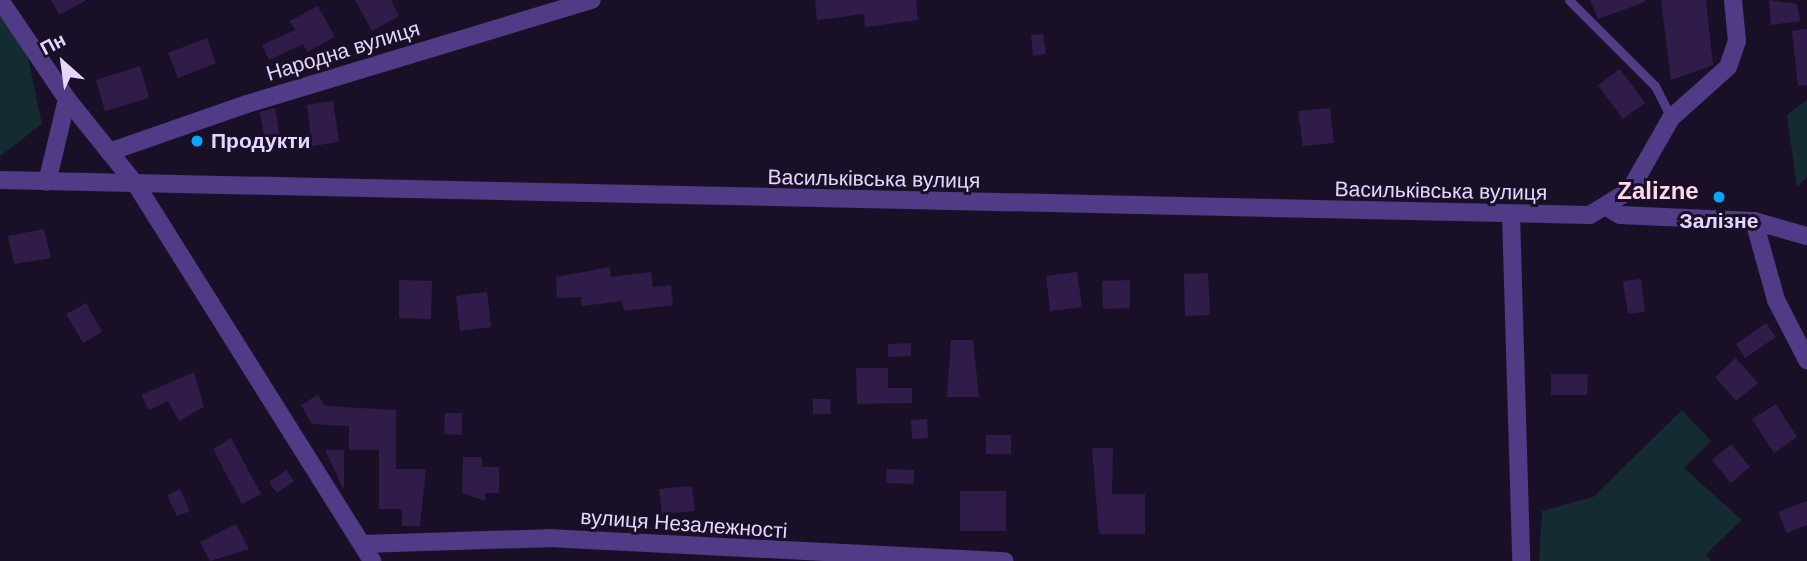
<!DOCTYPE html>
<meta charset="utf-8">
<style>
body{margin:0}
#map{position:relative;width:1807px;height:561px;overflow:hidden;background:#191027;font-family:Helvetica,sans-serif}
div>[style]{position:absolute}
.green>*{inset:0;background:#132b31}
.building>*{inset:0;background:#301c48}
.service>*{height:9px;margin:-4.5px;padding:0 4.5px;transform-origin:4.5px;border-radius:4.5px;background:#503b86}
.minor>*{height:18px;margin:-9px;padding:0 9px;transform-origin:9px;border-radius:9px;background:#503b86}
.tertiary>*{height:18px;margin:-9px;padding:0 9px;transform-origin:9px;border-radius:9px;background:#503b86}
.dots>*{width:19px;height:19px;translate:-50% -50%;box-sizing:border-box;border:4px solid #191027;border-radius:50%}
span{translate:-50% -50%;white-space:nowrap;text-align:center;line-height:1.15;-webkit-text-stroke:6px #191027;paint-order:stroke}
.street-label{font-size:21px;color:#e5d6ff}
.poi-label{font-size:21px;color:#e5d6ff;font-weight:700}
.left{translate:0 -50%;text-align:left}
.quarter-label{font-size:24px;color:#ffd8e7;font-weight:700}
.north{position:absolute;left:28px;top:28px;width:70px;height:70px;-webkit-text-stroke:5px #191027;paint-order:stroke;rotate:332deg;font-size:19px;font-weight:700;line-height:28px;text-align:center;color:#e5d6ff}
.north::after{content:'';display:block;margin:auto;width:24px;height:32px;background:#e5d6ff;clip-path:polygon(50% 0,100% 100%,50% 72%,0 100%)}
</style>
<div id="map">
<div class="green">
<i style="clip-path:polygon(0 16px,25px 44px,42px 124px,0 156px)"></i>
<i style="clip-path:polygon(1807px 100px,1807px 177px,1797px 187px,1787px 115px)"></i>
<i style="clip-path:polygon(1682px 410px,1711px 441px,1684px 468px,1742px 520px,1706px 554px,1711px 561px,1539px 561px,1542px 511px,1593px 497px)"></i>
</div>
<div class="building">
<i style="clip-path:polygon(51px 0,87px 0,59px 15px)"></i>
<i style="clip-path:polygon(355px 0,391px 0,399px 16px,372px 31px)"></i>
<i style="clip-path:polygon(815px 0,916px 0,918px 20px,865px 27px,864px 14px,817px 20px)"></i>
<i style="clip-path:polygon(1590px 0,1645px 0,1645px 2px,1598px 19px)"></i>
<i style="clip-path:polygon(1661px 0,1706px 0,1713px 65px,1671px 80px)"></i>
<i style="clip-path:polygon(1769px 0,1797px 4px,1800px 21px,1771px 25px)"></i>
<i style="clip-path:polygon(318px 6px,335px 37px,307px 52px,303px 44px,269px 60px,262px 45px,295px 30px,290px 21px)"></i>
<i style="clip-path:polygon(1807px 29px,1807px 85px,1798px 86px,1792px 31px)"></i>
<i style="clip-path:polygon(1043px 34px,1046px 54px,1033px 56px,1031px 35px)"></i>
<i style="clip-path:polygon(207px 38px,216px 63px,178px 78px,168px 53px)"></i>
<i style="clip-path:polygon(140px 66px,149px 98px,105px 111px,96px 80px)"></i>
<i style="clip-path:polygon(1620px 69px,1645px 103px,1623px 119px,1598px 85px)"></i>
<i style="clip-path:polygon(333px 101px,339px 142px,312px 146px,307px 105px)"></i>
<i style="clip-path:polygon(275px 108px,280px 140px,265px 143px,260px 112px)"></i>
<i style="clip-path:polygon(1330px 108px,1334px 143px,1303px 146px,1298px 111px)"></i>
<i style="clip-path:polygon(44px 229px,51px 258px,14px 264px,8px 236px)"></i>
<i style="clip-path:polygon(610px 267px,611px 277px,651px 272px,653px 287px,671px 285px,673px 305px,624px 311px,622px 301px,582px 306px,581px 297px,557px 298px,556px 277px)"></i>
<i style="clip-path:polygon(1077px 272px,1082px 307px,1050px 311px,1046px 276px)"></i>
<i style="clip-path:polygon(1208px 273px,1210px 315px,1185px 316px,1184px 274px)"></i>
<i style="clip-path:polygon(1641px 279px,1645px 312px,1628px 314px,1623px 281px)"></i>
<i style="clip-path:polygon(399px 280px,432px 281px,431px 319px,399px 318px)"></i>
<i style="clip-path:polygon(1130px 280px,1130px 308px,1103px 309px,1102px 281px)"></i>
<i style="clip-path:polygon(487px 292px,491px 327px,460px 331px,456px 296px)"></i>
<i style="clip-path:polygon(86px 303px,102px 332px,83px 343px,66px 314px)"></i>
<i style="clip-path:polygon(1766px 323px,1776px 337px,1745px 358px,1736px 344px)"></i>
<i style="clip-path:polygon(951px 340px,973px 340px,979px 397px,947px 397px)"></i>
<i style="clip-path:polygon(911px 343px,911px 356px,888px 357px,888px 344px)"></i>
<i style="clip-path:polygon(1736px 358px,1758px 383px,1736px 401px,1715px 377px)"></i>
<i style="clip-path:polygon(856px 368px,888px 368px,888px 388px,912px 388px,912px 403px,857px 404px)"></i>
<i style="clip-path:polygon(194px 372px,204px 407px,179px 421px,168px 401px,149px 410px,141px 395px)"></i>
<i style="clip-path:polygon(1551px 374px,1588px 374px,1587px 395px,1551px 395px)"></i>
<i style="clip-path:polygon(318px 395px,325px 406px,396px 410px,396px 469px,426px 469px,420px 526px,402px 526px,402px 509px,379px 509px,379px 450px,349px 450px,349px 426px,312px 424px,301px 405px)"></i>
<i style="clip-path:polygon(813px 399px,830px 399px,831px 414px,813px 414px)"></i>
<i style="clip-path:polygon(1776px 404px,1797px 437px,1774px 453px,1752px 419px)"></i>
<i style="clip-path:polygon(445px 413px,462px 413px,462px 435px,444px 434px)"></i>
<i style="clip-path:polygon(927px 419px,928px 438px,912px 439px,911px 420px)"></i>
<i style="clip-path:polygon(986px 435px,1011px 435px,1011px 454px,986px 454px)"></i>
<i style="clip-path:polygon(231px 438px,261px 494px,242px 504px,213px 449px)"></i>
<i style="clip-path:polygon(1731px 444px,1750px 467px,1731px 483px,1712px 460px)"></i>
<i style="clip-path:polygon(1092px 448px,1113px 448px,1112px 494px,1145px 494px,1145px 534px,1099px 534px)"></i>
<i style="clip-path:polygon(325px 450px,344px 450px,344px 490px)"></i>
<i style="clip-path:polygon(463px 457px,482px 457px,482px 467px,499px 467px,499px 493px,485px 493px,485px 501px,462px 493px)"></i>
<i style="clip-path:polygon(887px 469px,914px 470px,914px 484px,886px 483px)"></i>
<i style="clip-path:polygon(286px 470px,294px 481px,277px 493px,269px 482px)"></i>
<i style="clip-path:polygon(692px 486px,695px 511px,662px 514px,659px 489px)"></i>
<i style="clip-path:polygon(180px 489px,190px 511px,177px 516px,167px 495px)"></i>
<i style="clip-path:polygon(960px 491px,1006px 491px,1006px 531px,960px 531px)"></i>
<i style="clip-path:polygon(1807px 501px,1807px 525px,1787px 533px,1778px 512px)"></i>
<i style="clip-path:polygon(236px 524px,249px 549px,210px 561px,200px 542px)"></i>
</div>
<div class="service">
<i style="left:1569px;top:0;width:122px;rotate:45deg"></i>
<i style="left:1655px;top:86px;width:36px;rotate:63deg"></i>
</div>
<div class="minor">
<i style="left:67px;top:99px;width:112px;rotate:51.2deg"></i>
<i style="left:109px;top:152px;width:146px;rotate:-19.2deg"></i>
<i style="left:247px;top:104px;width:360px;rotate:-16.8deg"></i>
<i style="left:1608px;top:208px;width:14px;rotate:30deg"></i>
<i style="left:1620px;top:215px;width:134px;rotate:2.6deg"></i>
<i style="left:1754px;top:221px;width:55px;rotate:15.8deg"></i>
<i style="left:1511px;top:215px;width:346px;rotate:88.3deg"></i>
<i style="left:1754px;top:221px;width:82px;rotate:74.4deg"></i>
<i style="left:1776px;top:300px;width:68px;rotate:62.7deg"></i>
<i style="left:362px;top:544px;width:186px;rotate:-1.8deg"></i>
<i style="left:548px;top:538px;width:457px;rotate:2.9deg"></i>
</div>
<div class="tertiary">
<i style="left:0;top:0;width:120px;rotate:55.9deg"></i>
<i style="left:67px;top:99px;width:85px;rotate:103.5deg"></i>
<i style="left:0;top:180px;width:1590px;rotate:1.26deg"></i>
<i style="left:1590px;top:215px;width:47px;rotate:-32deg"></i>
<i style="left:1630px;top:190px;width:83px;rotate:-60.3deg"></i>
<i style="left:1671px;top:118px;width:76px;rotate:-41.8deg"></i>
<i style="left:1728px;top:67px;width:28px;rotate:-71deg"></i>
<i style="left:1737px;top:41px;width:41px;rotate:-95.6deg"></i>
<i style="left:137px;top:186px;width:443px;rotate:57.9deg"></i>
</div>
<div class="dots">
<i style="left:197px;top:141px;background:#04a7fd"></i>
<i style="left:1719px;top:197px;background:#04a7fd"></i>
</div>
<div class="street-label">
<span style="left:343px;top:51px;rotate:-17deg">Народна вулиця</span>
<span style="left:874px;top:179px;rotate:1deg">Васильківська вулиця</span>
<span style="left:1441px;top:191px;rotate:1deg">Васильківська вулиця</span>
<span style="left:684px;top:524px;rotate:4deg">вулиця Незалежності</span>
</div>
<div class="poi-label">
<span class="left" style="left:211px;top:141px">Продукти</span>
<span style="left:1719px;top:221px">Залізне</span>
</div>
<div class="quarter-label">
<span style="left:1658px;top:191px">Zalizne</span>
</div>
<div class="north">Пн</div>
</div>
